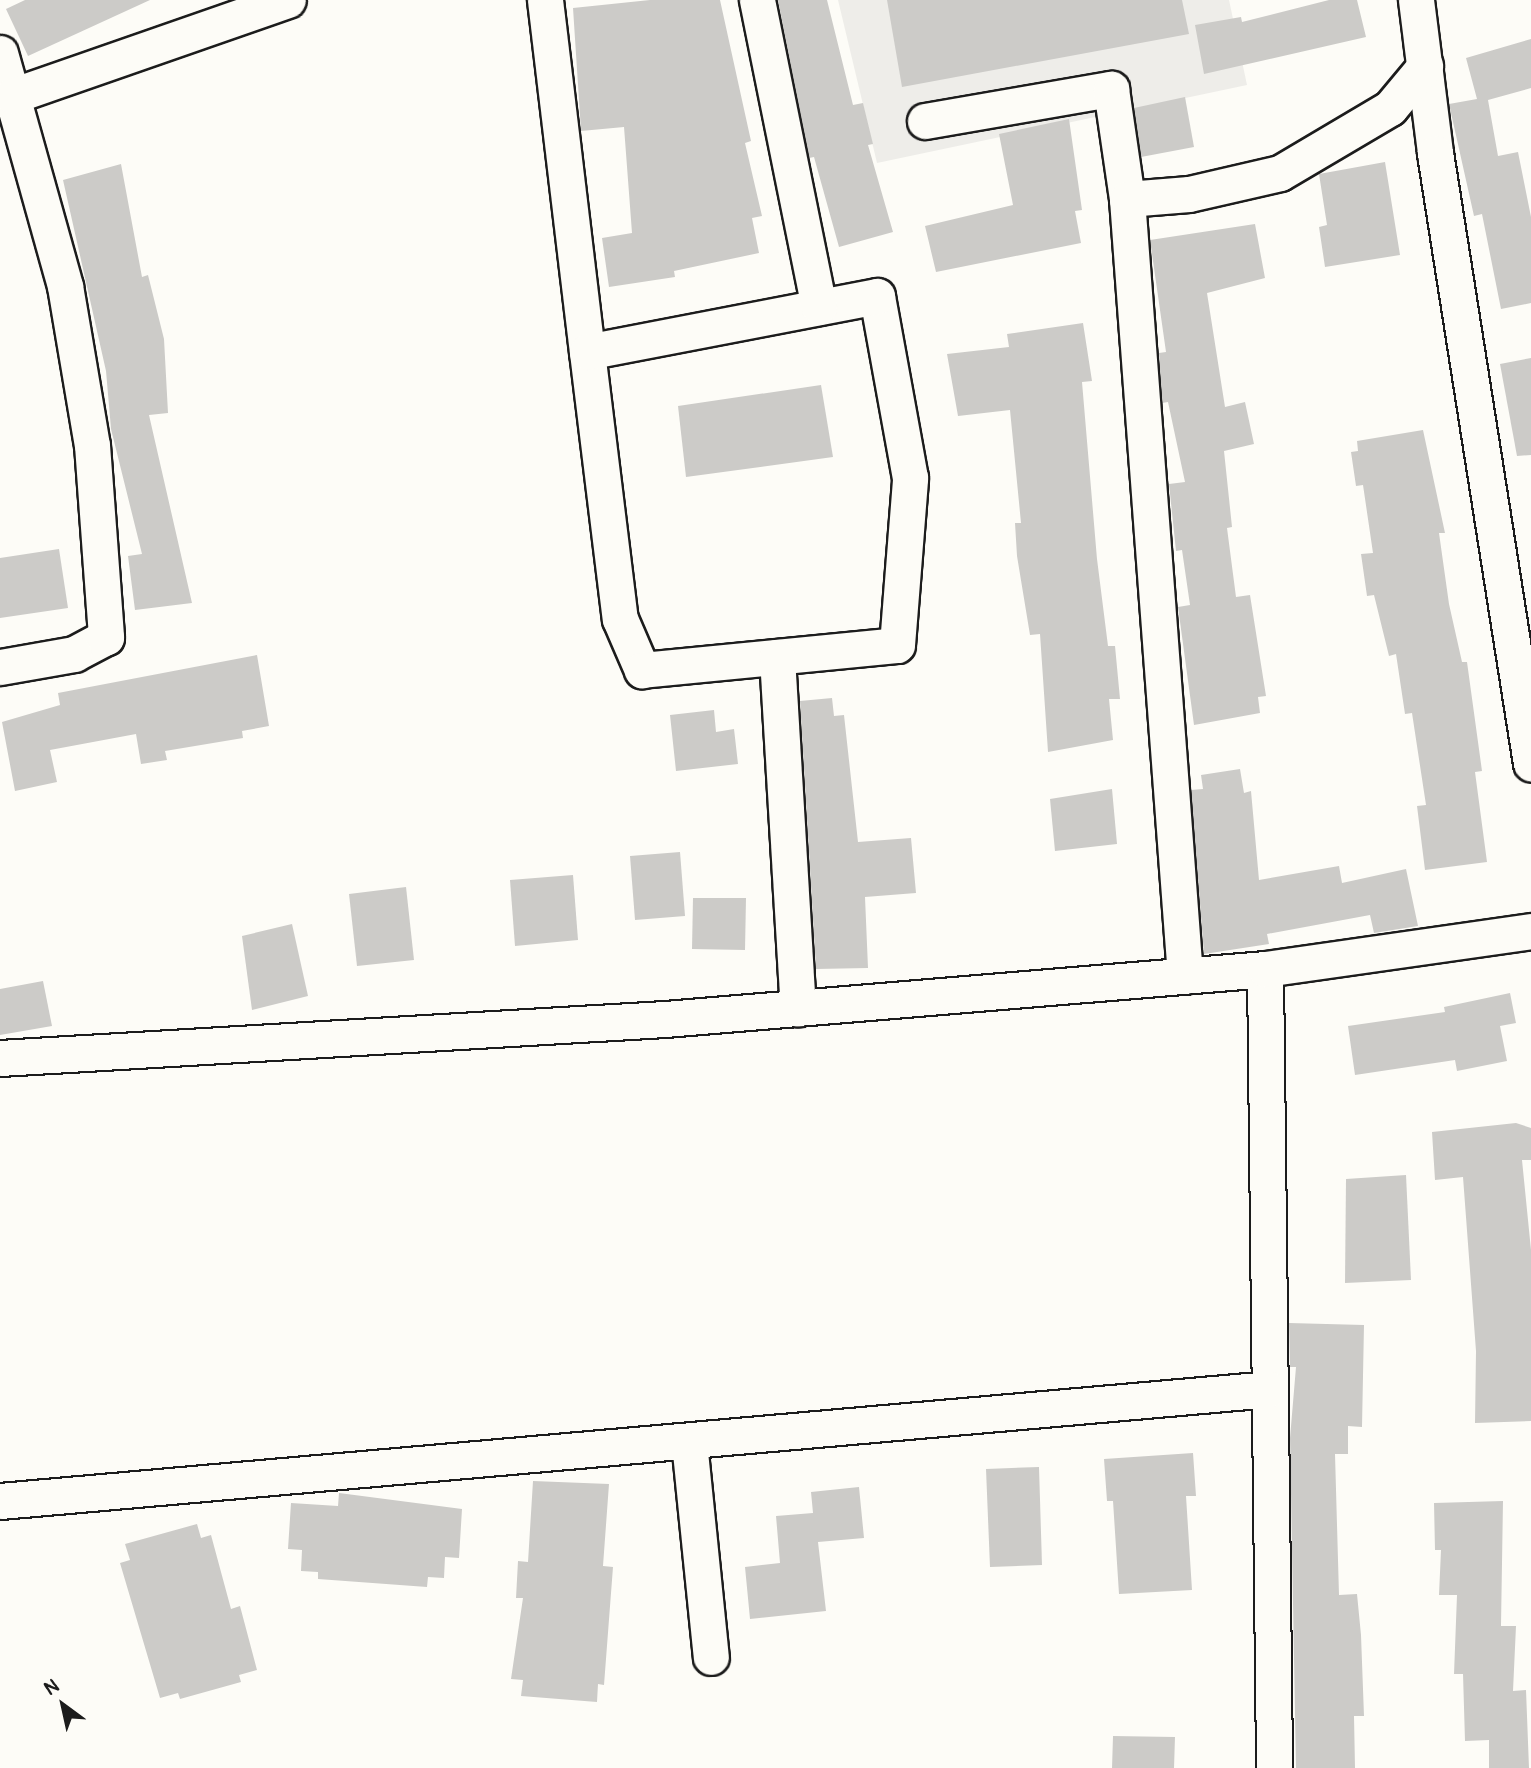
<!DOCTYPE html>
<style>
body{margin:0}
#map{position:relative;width:1531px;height:1768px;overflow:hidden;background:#fdfcf7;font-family:Pangolin,sans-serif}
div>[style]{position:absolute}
.built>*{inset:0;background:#eeede9}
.building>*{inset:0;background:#cccbc8}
.roads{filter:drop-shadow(2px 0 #1c1c1c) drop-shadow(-2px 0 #1c1c1c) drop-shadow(0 2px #1c1c1c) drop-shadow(0 -2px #1c1c1c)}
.minor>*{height:35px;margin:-17.5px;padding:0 17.5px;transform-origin:17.5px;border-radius:17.5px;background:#fdfcf7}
span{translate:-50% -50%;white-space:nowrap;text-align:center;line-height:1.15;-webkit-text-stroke:6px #fdfcf7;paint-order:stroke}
.north{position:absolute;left:28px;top:1670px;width:70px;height:70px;-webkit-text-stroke:5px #fdfcf7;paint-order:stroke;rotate:327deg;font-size:19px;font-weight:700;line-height:28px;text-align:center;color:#1c1c1c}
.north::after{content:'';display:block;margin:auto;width:24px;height:32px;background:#1c1c1c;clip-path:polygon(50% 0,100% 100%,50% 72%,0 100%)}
</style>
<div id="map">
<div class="built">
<i style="clip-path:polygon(838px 0,1229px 0,1247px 85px,877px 163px)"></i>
</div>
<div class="building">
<i style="clip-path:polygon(25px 0,150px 0,28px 56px,6px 9px)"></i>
<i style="clip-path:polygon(650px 0,720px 0,751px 141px,745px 143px,762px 216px,752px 218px,759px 253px,674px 271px,675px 277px,609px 287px,602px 238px,632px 233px,624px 127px,581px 131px,573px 8px)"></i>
<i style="clip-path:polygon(778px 0,827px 0,853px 105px,863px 103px,873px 144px,868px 145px,893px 232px,839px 247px,814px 157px,809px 158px)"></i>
<i style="clip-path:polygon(887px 0,1182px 0,1189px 34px,902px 87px)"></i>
<i style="clip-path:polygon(1329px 0,1357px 0,1366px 37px,1204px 74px,1195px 25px,1241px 17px,1242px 22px)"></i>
<i style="clip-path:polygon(1531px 39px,1531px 88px,1488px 100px,1498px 156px,1518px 152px,1531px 217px,1531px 303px,1501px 309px,1482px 214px,1474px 216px,1449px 104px,1477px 99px,1466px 58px)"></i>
<i style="clip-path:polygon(1185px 97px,1194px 147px,1141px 157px,1134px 108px)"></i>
<i style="clip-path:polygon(1069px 119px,1082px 210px,1075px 211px,1081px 243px,936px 272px,925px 226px,1013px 205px,999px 134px)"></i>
<i style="clip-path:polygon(1385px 162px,1400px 255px,1325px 267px,1319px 227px,1327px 225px,1319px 174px)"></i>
<i style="clip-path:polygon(121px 164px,142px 277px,148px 275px,164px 339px,168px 413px,149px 415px,192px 603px,135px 610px,128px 556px,142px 554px,111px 429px,106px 371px,63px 180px)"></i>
<i style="clip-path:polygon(1255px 224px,1265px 278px,1207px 293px,1225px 407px,1245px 402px,1254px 444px,1224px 451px,1232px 527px,1227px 528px,1236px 597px,1250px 595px,1266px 696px,1258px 697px,1260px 713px,1194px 725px,1178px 607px,1190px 605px,1182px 550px,1176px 551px,1169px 484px,1185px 482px,1168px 402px,1162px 403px,1159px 353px,1166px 352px,1150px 240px)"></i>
<i style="clip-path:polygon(1083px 323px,1092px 381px,1082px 382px,1097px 559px,1108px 646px,1115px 646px,1120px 699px,1109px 699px,1113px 740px,1048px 752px,1040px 634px,1030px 635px,1017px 556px,1015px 523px,1021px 523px,1010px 410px,958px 416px,947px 354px,1009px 347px,1007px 334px)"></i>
<i style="clip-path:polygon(1531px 358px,1531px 455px,1517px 456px,1500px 364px)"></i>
<i style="clip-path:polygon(821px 385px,833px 457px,686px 477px,678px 406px)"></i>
<i style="clip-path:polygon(1423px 430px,1445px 533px,1439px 533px,1449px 604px,1462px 662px,1467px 662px,1482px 771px,1475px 772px,1487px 862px,1425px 870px,1417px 806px,1426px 805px,1412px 713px,1405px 714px,1396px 654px,1389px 656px,1374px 595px,1367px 596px,1361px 554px,1373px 553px,1363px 485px,1356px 486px,1351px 452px,1358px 451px,1357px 441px)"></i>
<i style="clip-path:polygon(59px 549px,68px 608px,0 618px,0 558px)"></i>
<i style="clip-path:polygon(257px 655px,269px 726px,242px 731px,243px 738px,165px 751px,167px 760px,141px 764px,136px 734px,50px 750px,57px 782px,15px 791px,2px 722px,60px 705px,58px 693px)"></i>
<i style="clip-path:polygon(832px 698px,834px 716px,844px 715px,858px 842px,911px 838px,916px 893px,865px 897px,868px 968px,816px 969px,800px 701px)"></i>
<i style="clip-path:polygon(714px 710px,716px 732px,734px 729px,738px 764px,676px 771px,670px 715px)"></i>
<i style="clip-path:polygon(1240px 769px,1244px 793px,1251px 791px,1259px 880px,1339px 866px,1342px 883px,1406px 869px,1418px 926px,1374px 933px,1370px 915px,1267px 934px,1269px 944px,1204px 954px,1191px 790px,1203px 789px,1201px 775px)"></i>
<i style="clip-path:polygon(1112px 789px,1117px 844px,1055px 851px,1050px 799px)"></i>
<i style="clip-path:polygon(680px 852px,685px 916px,635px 920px,630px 856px)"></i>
<i style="clip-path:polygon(573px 875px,578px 940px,515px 946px,510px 880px)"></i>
<i style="clip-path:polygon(406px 887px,414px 960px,357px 966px,349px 894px)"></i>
<i style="clip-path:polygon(693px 898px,746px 898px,745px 950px,692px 949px)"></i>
<i style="clip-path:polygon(292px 924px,308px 996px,252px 1010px,242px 936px)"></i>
<i style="clip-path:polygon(43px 981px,52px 1026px,0 1035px,0 989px)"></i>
<i style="clip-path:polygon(1510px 993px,1516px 1023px,1500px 1026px,1507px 1061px,1457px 1071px,1455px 1060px,1355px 1075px,1348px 1026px,1445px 1012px,1444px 1007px)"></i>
<i style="clip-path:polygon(1516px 1123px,1531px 1128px,1531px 1160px,1522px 1160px,1531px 1250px,1531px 1421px,1475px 1423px,1476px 1351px,1463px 1177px,1435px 1180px,1432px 1132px)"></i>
<i style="clip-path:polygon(1406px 1175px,1411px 1280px,1345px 1283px,1346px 1179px)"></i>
<i style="clip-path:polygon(1289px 1323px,1364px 1325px,1362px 1427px,1348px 1426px,1348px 1454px,1335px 1454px,1339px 1595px,1357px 1594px,1361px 1635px,1364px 1716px,1354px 1716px,1355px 1768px,1296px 1768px,1290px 1438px,1296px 1367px,1290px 1367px)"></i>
<i style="clip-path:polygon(1193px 1453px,1196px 1496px,1186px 1496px,1192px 1590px,1119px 1594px,1113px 1501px,1107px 1501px,1104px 1459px)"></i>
<i style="clip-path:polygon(1039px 1467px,1042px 1565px,990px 1567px,986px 1469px)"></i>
<i style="clip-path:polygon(533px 1481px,609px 1484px,603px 1566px,613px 1567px,604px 1685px,598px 1684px,597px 1702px,521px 1696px,523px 1680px,511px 1679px,523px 1598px,516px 1598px,518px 1561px,528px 1562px)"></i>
<i style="clip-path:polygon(859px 1487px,864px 1538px,818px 1542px,826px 1611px,750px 1619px,745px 1567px,780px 1563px,776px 1516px,813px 1513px,811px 1492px)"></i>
<i style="clip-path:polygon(339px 1493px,462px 1509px,459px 1558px,445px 1557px,444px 1578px,428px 1577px,427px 1587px,318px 1579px,318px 1572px,301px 1571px,302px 1550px,288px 1549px,291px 1503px,338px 1506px)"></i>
<i style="clip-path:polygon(1503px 1501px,1501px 1626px,1516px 1626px,1513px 1691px,1526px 1690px,1529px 1768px,1489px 1768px,1489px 1740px,1465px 1741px,1463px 1674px,1454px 1674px,1457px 1595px,1439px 1595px,1441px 1550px,1435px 1550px,1434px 1503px)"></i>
<i style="clip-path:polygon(197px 1524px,201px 1538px,211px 1535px,231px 1609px,240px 1606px,257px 1670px,239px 1675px,241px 1682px,180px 1699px,178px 1693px,160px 1698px,120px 1563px,130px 1560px,125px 1544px)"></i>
<i style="clip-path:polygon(1113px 1736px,1175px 1737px,1174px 1768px,1112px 1768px)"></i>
</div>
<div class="roads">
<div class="minor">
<i style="left:545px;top:0;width:354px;rotate:83.2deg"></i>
<i style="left:587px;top:352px;width:269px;rotate:83deg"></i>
<i style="left:620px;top:619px;width:56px;rotate:66.7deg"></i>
<i style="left:642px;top:670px;width:256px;rotate:-5.6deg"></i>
<i style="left:897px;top:645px;width:168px;rotate:-85.5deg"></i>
<i style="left:910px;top:478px;width:185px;rotate:-100.3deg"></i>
<i style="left:877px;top:296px;width:295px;rotate:169.1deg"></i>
<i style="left:757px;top:0;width:313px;rotate:78.6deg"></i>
<i style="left:1416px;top:0;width:154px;rotate:82.9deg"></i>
<i style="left:1435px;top:153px;width:618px;rotate:81.06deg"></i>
<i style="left:0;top:53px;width:242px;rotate:74.4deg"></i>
<i style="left:65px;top:286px;width:161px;rotate:80.4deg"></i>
<i style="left:92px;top:445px;width:193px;rotate:85.8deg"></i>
<i style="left:106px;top:637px;width:36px;rotate:152deg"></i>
<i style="left:74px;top:654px;width:75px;rotate:170deg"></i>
<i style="left:12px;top:96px;width:292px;rotate:-19.2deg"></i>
<i style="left:925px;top:121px;width:189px;rotate:-9.8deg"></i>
<i style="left:1111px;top:89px;width:111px;rotate:81.7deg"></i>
<i style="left:777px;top:657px;width:352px;rotate:86.6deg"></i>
<i style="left:1265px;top:969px;width:799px;rotate:89.35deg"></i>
<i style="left:1185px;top:976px;width:779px;rotate:-94.27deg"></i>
<i style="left:1127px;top:199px;width:62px;rotate:-4.6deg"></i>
<i style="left:1189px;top:194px;width:93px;rotate:-13deg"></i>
<i style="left:1280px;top:173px;width:128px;rotate:-30.6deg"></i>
<i style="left:1390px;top:108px;width:55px;rotate:-50.2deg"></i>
<i style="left:0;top:1058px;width:666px;rotate:-3.36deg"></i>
<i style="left:665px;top:1019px;width:602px;rotate:-4.76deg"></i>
<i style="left:1265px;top:969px;width:269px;rotate:-8.1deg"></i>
<i style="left:689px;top:1442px;width:216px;rotate:84.2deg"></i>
<i style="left:0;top:1501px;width:1274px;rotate:-5.04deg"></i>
</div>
</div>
<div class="north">N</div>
</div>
